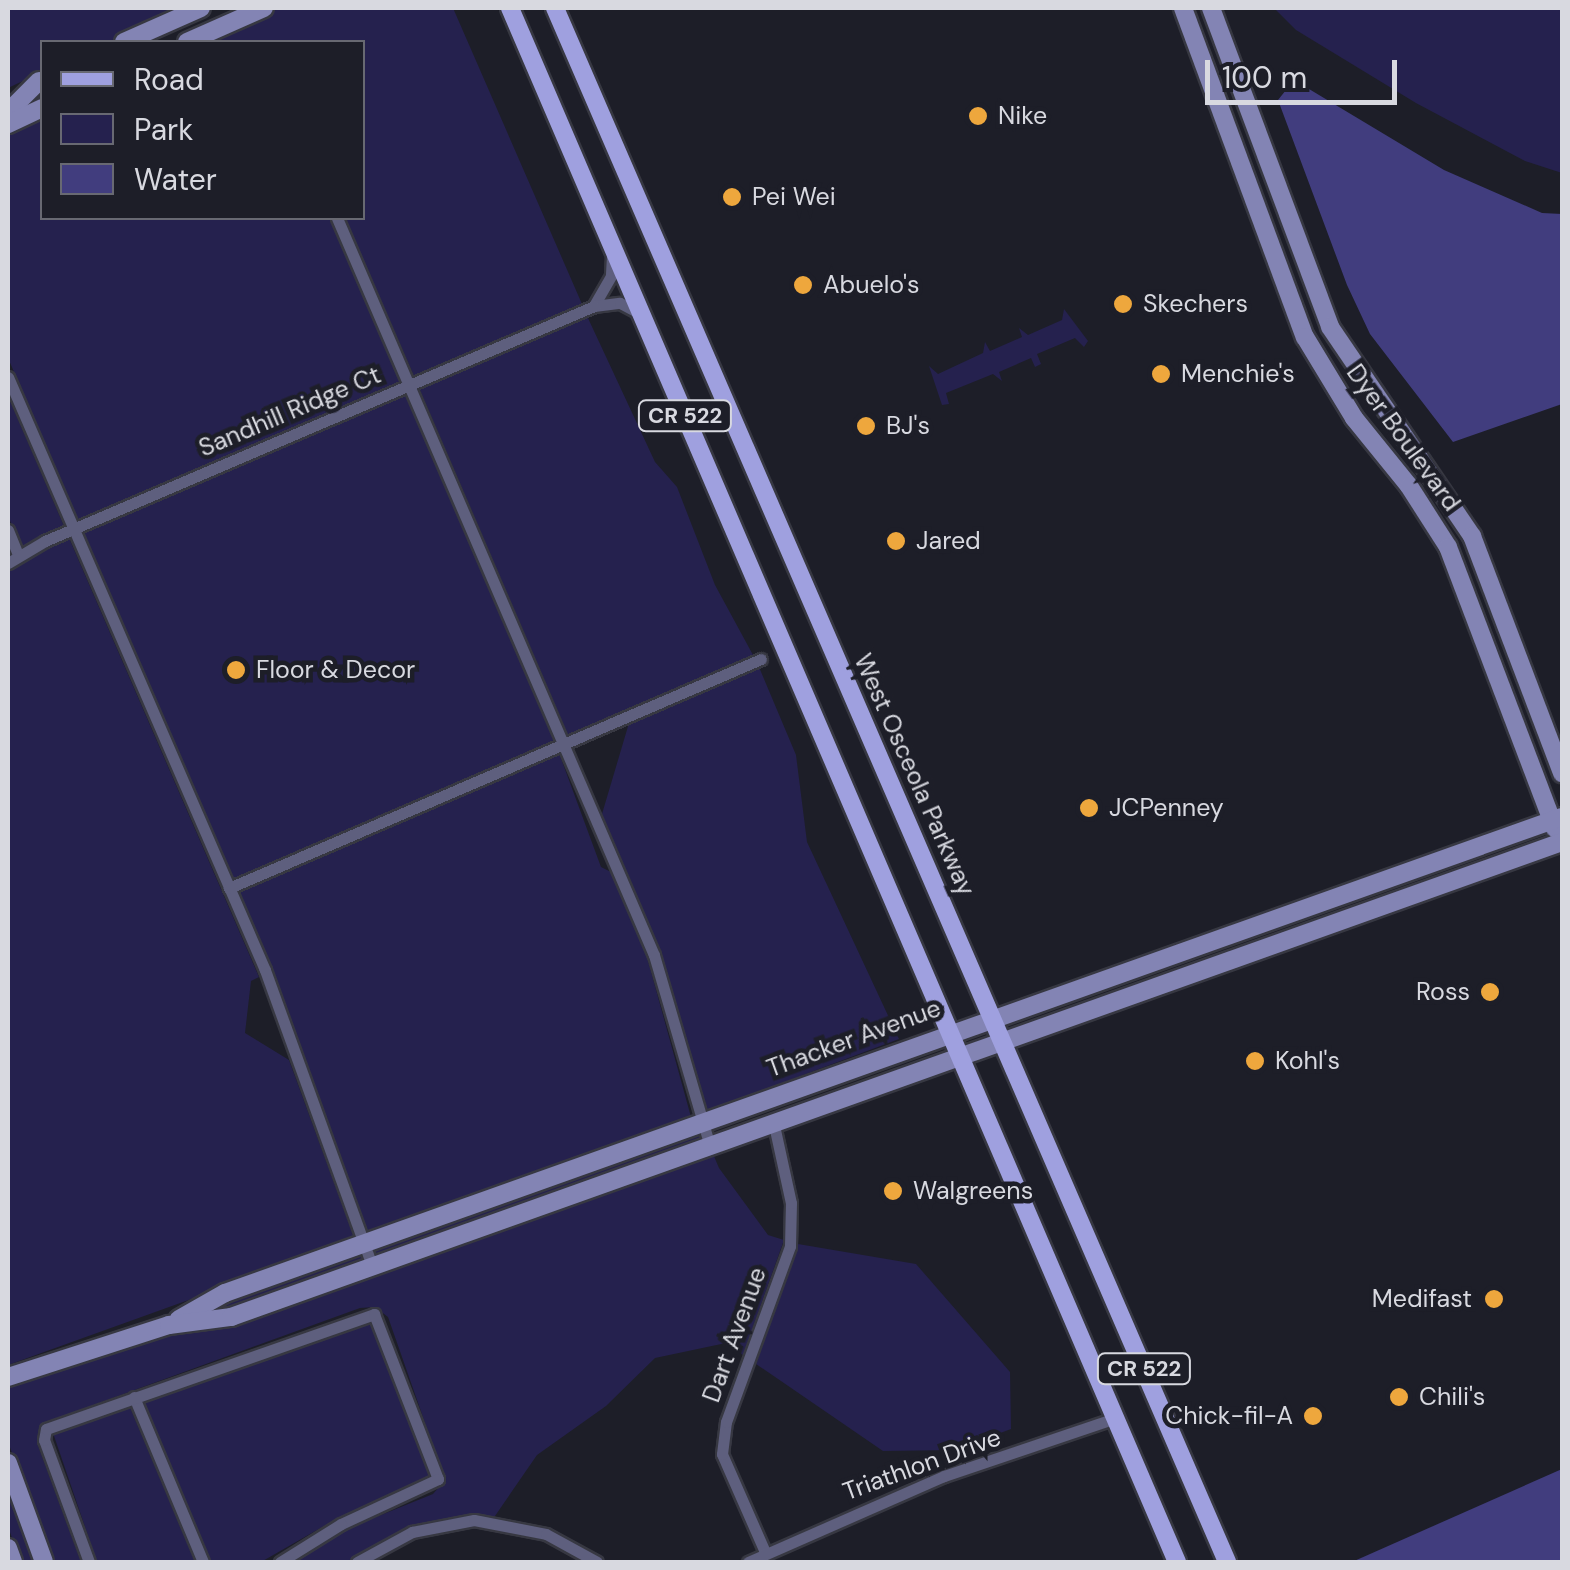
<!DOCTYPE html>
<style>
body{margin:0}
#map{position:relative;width:1570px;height:1570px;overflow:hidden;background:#1d1e28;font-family:"DM Sans",sans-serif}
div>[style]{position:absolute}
.green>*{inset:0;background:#25214e}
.water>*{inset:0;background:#413d7e}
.roads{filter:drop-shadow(2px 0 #373842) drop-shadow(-2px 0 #373842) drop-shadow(0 2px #373842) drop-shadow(0 -2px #373842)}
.street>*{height:11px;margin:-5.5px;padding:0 5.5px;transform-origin:5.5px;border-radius:5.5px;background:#5e5f7e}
.secondary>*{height:18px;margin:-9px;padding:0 9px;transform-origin:9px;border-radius:9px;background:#8384b4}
.primary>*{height:18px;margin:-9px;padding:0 9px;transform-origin:9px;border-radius:9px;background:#9fa0df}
.dots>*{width:28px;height:28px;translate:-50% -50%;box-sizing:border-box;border:5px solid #1d1e28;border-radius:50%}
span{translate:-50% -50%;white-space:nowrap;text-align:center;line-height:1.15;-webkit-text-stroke:9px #1d1e28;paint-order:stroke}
.shield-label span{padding:2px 8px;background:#1d1e28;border:2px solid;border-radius:8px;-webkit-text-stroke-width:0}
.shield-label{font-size:22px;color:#d8d9e0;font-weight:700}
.poi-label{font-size:25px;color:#d8d9e0}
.left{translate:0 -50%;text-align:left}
.right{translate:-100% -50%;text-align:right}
.street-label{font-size:25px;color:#d8d9e0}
.frame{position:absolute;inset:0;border:10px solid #d8d9e0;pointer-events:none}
.legend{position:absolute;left:40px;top:40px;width:325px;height:180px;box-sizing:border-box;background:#1d1e28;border:2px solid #686972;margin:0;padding:12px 18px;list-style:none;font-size:30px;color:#d8d9e0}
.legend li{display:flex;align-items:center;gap:20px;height:50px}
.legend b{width:50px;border:2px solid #686972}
.scale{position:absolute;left:1205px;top:60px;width:192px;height:45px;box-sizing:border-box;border:5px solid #d8d9e0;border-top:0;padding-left:12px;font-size:30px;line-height:35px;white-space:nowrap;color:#d8d9e0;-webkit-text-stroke:8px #1d1e28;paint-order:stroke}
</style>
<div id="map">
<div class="green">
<i style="clip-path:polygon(8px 8px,186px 8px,108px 42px,42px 42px,42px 72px,8px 88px)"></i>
<i style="clip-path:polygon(280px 8px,453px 8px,582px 304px,414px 376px,345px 218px,362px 218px,362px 42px,203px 42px)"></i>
<i style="clip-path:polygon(1274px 8px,1562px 8px,1562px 173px,1525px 161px,1416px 103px,1296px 30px)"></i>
<i style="clip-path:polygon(42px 115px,42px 218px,329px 218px,400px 382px,78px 520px,8px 358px,8px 131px)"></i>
<i style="clip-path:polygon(1064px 309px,1088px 341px,1084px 347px,1075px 338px,1037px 354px,1041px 364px,1035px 367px,1031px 358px,999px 372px,1002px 381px,993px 374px,946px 393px,949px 404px,942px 405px,929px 366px,938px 374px,983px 353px,985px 342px,990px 351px,1022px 337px,1019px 328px,1028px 335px,1062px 320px)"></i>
<i style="clip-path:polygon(587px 316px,655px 462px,677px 487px,715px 585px,753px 655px,568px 735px,419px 388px)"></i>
<i style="clip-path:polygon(405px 394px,554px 741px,233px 879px,83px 532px)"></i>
<i style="clip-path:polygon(8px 396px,64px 526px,21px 547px,8px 516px)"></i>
<i style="clip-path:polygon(69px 538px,259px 977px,251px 981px,245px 1033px,289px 1060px,355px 1240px,8px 1365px,8px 570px)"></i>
<i style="clip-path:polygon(759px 667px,796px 755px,807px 842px,899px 1039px,705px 1112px,661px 952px,602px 814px,629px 723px)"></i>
<i style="clip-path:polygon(559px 753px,601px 867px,611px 872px,647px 957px,691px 1117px,369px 1235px,239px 891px)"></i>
<i style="clip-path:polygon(873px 1063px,705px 1135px,719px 1168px,768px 1235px,784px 1240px,743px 1355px,726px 1343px,655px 1358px,606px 1406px,537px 1455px,495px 1516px,411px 1525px,347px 1562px,291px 1562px,344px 1530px,433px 1494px,445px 1480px,388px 1317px,375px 1307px,360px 1308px,44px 1423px,37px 1443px,81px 1562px,52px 1562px,8px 1442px,8px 1379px)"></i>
<i style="clip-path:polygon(798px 1244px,916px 1264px,1010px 1372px,1011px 1429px,955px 1450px,883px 1451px,756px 1364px)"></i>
<i style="clip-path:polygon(371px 1320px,431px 1477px,338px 1518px,261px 1562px,211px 1562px,143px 1400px)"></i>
<i style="clip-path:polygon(129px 1405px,195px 1562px,97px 1562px,53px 1433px)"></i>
<i style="clip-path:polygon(8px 1485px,36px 1562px,21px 1562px,8px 1527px)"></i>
</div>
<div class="water">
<i style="clip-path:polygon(1294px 80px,1444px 170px,1542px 213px,1562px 214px,1562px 404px,1453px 442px,1370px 334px,1347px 285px,1278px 100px)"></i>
<i style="clip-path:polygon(1562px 1469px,1562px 1562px,1352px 1562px)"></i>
</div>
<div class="roads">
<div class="street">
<i style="left:337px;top:218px;width:802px;rotate:66.73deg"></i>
<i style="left:654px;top:955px;width:200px;rotate:73.7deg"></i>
<i style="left:612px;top:255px;width:21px;rotate:93deg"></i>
<i style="left:611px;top:276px;width:34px;rotate:120deg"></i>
<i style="left:594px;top:306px;width:26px;rotate:-7deg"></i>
<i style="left:620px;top:303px;width:24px;rotate:28deg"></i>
<i style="left:8px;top:377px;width:646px;rotate:66.57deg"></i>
<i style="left:265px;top:970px;width:315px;rotate:70.1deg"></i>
<i style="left:8px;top:530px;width:27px;rotate:68deg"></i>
<i style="left:8px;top:563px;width:43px;rotate:-30.7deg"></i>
<i style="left:45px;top:541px;width:597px;rotate:-23.17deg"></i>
<i style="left:229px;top:888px;width:579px;rotate:-23.29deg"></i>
<i style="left:134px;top:1397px;width:179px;rotate:67.3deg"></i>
<i style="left:765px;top:1552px;width:107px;rotate:-113.7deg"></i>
<i style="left:722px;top:1454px;width:32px;rotate:-83deg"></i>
<i style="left:726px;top:1422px;width:187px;rotate:-70deg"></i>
<i style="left:790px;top:1246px;width:43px;rotate:-88.7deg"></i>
<i style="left:791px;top:1203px;width:80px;rotate:-102.3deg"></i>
<i style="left:89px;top:1562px;width:130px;rotate:-110.2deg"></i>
<i style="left:44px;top:1440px;width:11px;rotate:-80deg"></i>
<i style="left:46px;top:1429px;width:348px;rotate:-19.3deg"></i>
<i style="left:374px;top:1314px;width:177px;rotate:68.8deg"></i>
<i style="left:438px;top:1479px;width:107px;rotate:155.1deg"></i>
<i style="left:341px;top:1524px;width:72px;rotate:148.1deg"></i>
<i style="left:357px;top:1562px;width:63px;rotate:-28.6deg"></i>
<i style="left:412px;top:1532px;width:63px;rotate:-11deg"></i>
<i style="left:474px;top:1520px;width:73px;rotate:11deg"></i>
<i style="left:546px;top:1534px;width:58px;rotate:28.8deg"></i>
<i style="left:748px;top:1562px;width:214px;rotate:-23.7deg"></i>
<i style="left:944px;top:1476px;width:181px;rotate:-18.7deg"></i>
</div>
<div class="secondary">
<i style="left:1183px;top:8px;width:351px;rotate:69.7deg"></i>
<i style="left:1305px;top:337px;width:95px;rotate:58.8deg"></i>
<i style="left:1354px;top:418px;width:87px;rotate:51deg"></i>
<i style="left:1409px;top:486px;width:72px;rotate:57.4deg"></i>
<i style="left:1448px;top:547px;width:301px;rotate:69.2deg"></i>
<i style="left:1211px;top:8px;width:340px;rotate:69.5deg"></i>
<i style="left:1330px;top:327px;width:253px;rotate:55.8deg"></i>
<i style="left:1472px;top:536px;width:254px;rotate:69.2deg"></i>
<i style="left:124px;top:42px;width:84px;rotate:-23.8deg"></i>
<i style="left:187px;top:42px;width:84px;rotate:-23.8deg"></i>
<i style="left:8px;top:112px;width:44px;rotate:-45deg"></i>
<i style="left:8px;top:124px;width:38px;rotate:-25deg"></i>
<i style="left:179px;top:1319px;width:53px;rotate:-29.5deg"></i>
<i style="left:225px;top:1293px;width:1419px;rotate:-19.6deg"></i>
<i style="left:8px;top:1377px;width:169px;rotate:-17.9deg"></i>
<i style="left:169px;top:1325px;width:63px;rotate:-7.4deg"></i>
<i style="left:231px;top:1317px;width:1413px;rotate:-19.64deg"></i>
<i style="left:8px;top:1463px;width:105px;rotate:70deg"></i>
<i style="left:8px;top:1548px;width:15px;rotate:70deg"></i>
</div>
<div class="primary">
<i style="left:510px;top:8px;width:1691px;rotate:66.77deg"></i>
<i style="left:555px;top:8px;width:1693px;rotate:66.61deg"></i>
</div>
</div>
<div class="dots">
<i style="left:978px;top:116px;background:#eea73d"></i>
<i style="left:732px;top:197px;background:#eea73d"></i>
<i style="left:803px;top:285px;background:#eea73d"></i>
<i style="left:1123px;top:304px;background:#eea73d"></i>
<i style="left:1161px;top:374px;background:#eea73d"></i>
<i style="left:866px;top:426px;background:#eea73d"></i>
<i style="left:896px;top:541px;background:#eea73d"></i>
<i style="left:236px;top:670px;background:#eea73d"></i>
<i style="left:1089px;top:808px;background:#eea73d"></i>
<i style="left:1490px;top:992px;background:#eea73d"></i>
<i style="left:1255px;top:1061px;background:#eea73d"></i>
<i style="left:893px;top:1191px;background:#eea73d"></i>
<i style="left:1494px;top:1299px;background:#eea73d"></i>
<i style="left:1399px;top:1397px;background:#eea73d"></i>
<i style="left:1313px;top:1416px;background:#eea73d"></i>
</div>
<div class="shield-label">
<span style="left:685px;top:416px">CR 522</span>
<span style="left:1144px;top:1369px">CR 522</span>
</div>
<div class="poi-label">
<span class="left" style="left:998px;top:116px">Nike</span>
<span class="left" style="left:752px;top:197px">Pei Wei</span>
<span class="left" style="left:823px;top:285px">Abuelo's</span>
<span class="left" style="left:1143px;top:304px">Skechers</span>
<span class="left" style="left:1181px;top:374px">Menchie's</span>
<span class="left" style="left:886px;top:426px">BJ's</span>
<span class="left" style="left:916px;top:541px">Jared</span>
<span class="left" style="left:256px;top:670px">Floor &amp; Decor</span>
<span class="left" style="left:1109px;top:808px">JCPenney</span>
<span class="right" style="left:1470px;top:992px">Ross</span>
<span class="left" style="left:1275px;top:1061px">Kohl's</span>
<span class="left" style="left:913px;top:1191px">Walgreens</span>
<span class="right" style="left:1472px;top:1299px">Medifast</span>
<span class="left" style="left:1419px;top:1397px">Chili's</span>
<span class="right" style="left:1293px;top:1416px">Chick-fil-A</span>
</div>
<div class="street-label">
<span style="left:290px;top:412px;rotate:-23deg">Sandhill Ridge Ct</span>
<span style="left:1403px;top:438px;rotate:54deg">Dyer Boulevard</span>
<span style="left:914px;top:775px;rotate:66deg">West Osceola Parkway</span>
<span style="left:854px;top:1039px;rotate:-20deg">Thacker Avenue</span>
<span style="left:735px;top:1335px;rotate:-70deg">Dart Avenue</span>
<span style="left:922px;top:1465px;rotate:-20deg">Triathlon Drive</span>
</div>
<div class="frame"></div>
<ul class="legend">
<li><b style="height:12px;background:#9fa0df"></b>Road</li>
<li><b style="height:28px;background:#25214e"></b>Park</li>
<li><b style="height:28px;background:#413d7e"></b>Water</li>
</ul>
<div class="scale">100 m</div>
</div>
